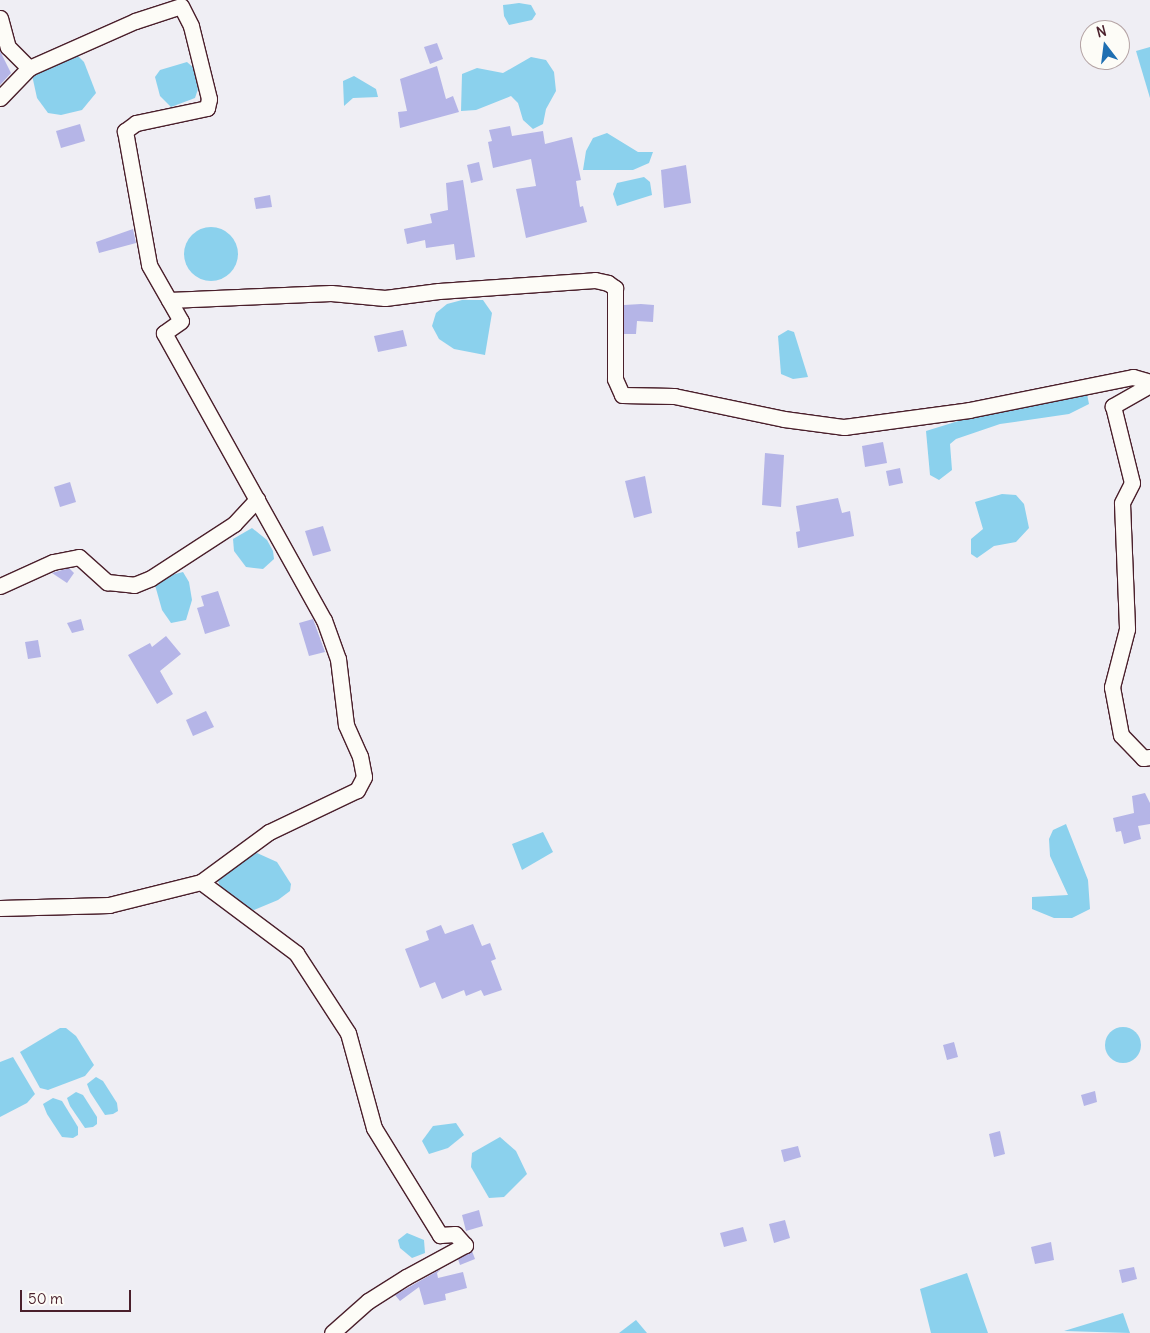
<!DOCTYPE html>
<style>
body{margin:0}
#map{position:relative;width:1150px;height:1333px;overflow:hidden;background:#efeef4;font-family:Delius,sans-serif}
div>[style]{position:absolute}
.water>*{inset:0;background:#8bd1ed}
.round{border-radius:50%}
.building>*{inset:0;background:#b5b5e7}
.roads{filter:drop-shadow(1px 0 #4a1f2b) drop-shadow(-1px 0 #4a1f2b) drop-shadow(0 1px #4a1f2b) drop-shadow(0 -1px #4a1f2b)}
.minor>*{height:15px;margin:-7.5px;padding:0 7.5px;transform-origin:7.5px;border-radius:7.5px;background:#fdfcf7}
span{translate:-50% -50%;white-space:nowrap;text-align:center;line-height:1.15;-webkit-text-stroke:5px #fdfcf7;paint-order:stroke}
.north{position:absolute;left:1080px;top:20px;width:50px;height:50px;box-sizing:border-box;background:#fdfcf7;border:1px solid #b5a4a5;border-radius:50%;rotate:345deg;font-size:14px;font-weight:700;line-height:20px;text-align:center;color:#4a1f2b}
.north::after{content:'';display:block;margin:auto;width:18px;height:22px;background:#1f6fb2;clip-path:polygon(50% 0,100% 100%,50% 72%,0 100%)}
.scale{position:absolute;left:20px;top:1290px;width:111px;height:22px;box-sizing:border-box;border:2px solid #4a1f2b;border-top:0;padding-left:6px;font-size:15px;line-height:18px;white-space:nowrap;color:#4a1f2b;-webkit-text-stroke:4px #fdfcf7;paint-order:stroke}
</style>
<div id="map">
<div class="water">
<i style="clip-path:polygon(519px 3px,531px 5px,536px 14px,532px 20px,509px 25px,504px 16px,503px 5px)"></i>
<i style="clip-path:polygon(1150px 47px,1150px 98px,1136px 51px)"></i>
<i style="clip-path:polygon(69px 55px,78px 56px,84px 62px,96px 93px,82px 110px,61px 115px,48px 113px,37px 98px,32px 75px)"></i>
<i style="clip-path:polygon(531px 57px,546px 60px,554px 72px,556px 91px,546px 109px,543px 124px,533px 129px,523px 120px,518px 103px,511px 96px,476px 110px,461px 111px,462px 74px,477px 68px,503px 73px)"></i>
<i style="clip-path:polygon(187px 62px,195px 69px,198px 89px,195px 98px,171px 107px,160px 96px,155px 77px,160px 70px)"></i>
<i style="clip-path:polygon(354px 76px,376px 89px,378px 97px,353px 98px,344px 106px,343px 81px)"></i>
<i style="clip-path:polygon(607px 133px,638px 152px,653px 152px,649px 163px,633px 170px,583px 170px,586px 151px,593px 138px)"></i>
<i style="clip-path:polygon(644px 177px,650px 182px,652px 195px,617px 206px,613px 194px,617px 183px)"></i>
<i class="round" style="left:184px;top:227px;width:54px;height:54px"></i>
<i style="clip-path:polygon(462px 300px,483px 300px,492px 313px,485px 355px,454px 349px,439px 339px,432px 326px,436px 313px,447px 304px)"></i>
<i style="clip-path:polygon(788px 330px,794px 332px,808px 377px,793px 379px,781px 374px,778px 336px)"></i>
<i style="clip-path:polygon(1087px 394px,1089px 404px,1069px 414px,1000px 424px,956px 439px,950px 444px,952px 470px,939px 480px,930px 475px,926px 431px,981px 414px)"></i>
<i style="clip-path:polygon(1002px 494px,1016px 495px,1024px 504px,1029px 528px,1016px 542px,994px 546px,977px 558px,971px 554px,971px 539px,983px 529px,975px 502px)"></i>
<i style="clip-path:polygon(252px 528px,267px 540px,273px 551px,274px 559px,263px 569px,246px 567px,234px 551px,233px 539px)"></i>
<i style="clip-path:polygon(183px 572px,189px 582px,192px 600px,186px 620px,171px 623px,162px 610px,155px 585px,160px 578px)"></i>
<i style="clip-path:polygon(1066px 824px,1088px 880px,1090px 909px,1072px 918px,1054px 918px,1032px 909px,1032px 897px,1068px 895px,1050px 856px,1049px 839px,1053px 830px)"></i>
<i style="clip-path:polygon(543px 832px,553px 852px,522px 870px,512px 844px)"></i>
<i style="clip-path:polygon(257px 853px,277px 862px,291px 884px,290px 891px,278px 900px,254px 910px,243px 907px,221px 889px,216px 876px)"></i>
<i class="round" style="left:1105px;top:1027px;width:36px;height:36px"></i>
<i style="clip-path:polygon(60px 1028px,66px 1028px,76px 1036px,94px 1065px,85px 1076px,48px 1090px,40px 1088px,20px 1052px)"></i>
<i style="clip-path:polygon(13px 1057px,35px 1094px,27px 1103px,0 1117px,0 1062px)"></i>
<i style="clip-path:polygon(96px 1077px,103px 1081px,117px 1103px,118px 1111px,113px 1114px,105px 1115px,90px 1092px,87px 1084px)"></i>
<i style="clip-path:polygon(76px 1092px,83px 1095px,97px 1117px,97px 1124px,93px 1127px,85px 1128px,70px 1106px,67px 1098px)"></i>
<i style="clip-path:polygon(53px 1098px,62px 1101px,78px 1127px,78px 1135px,73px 1138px,62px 1137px,47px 1114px,43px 1104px)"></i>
<i style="clip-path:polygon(456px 1123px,464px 1135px,448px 1148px,429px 1154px,422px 1141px,433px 1126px)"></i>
<i style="clip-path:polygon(500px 1137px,516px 1151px,527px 1174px,504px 1197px,489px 1198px,471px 1167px,472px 1153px)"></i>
<i style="clip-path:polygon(407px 1233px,424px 1240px,425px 1253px,412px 1258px,400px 1248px,398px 1240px)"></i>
<i style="clip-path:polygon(967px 1273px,988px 1333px,931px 1333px,920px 1289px)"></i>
<i style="clip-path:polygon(1123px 1313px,1130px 1333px,1064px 1331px)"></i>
<i style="clip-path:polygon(636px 1320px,647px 1333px,619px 1333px)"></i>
</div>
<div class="building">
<i style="clip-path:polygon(437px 43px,443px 59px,430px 64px,424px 47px)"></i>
<i style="clip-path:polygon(0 51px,11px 73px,0 85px)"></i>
<i style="clip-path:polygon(437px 66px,446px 99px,453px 96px,459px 112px,400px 128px,398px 112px,407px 111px,400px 79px)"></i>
<i style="clip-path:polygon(80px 124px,85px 141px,61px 148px,56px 131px)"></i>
<i style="clip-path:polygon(510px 126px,512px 136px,543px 131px,545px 144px,572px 137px,581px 180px,576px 181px,580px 207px,583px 206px,587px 222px,526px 238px,516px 189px,536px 186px,531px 159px,493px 168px,488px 142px,492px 141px,489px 130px)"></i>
<i style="clip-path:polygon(479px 162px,483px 180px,471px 183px,467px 165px)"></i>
<i style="clip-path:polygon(686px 165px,691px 203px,664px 208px,661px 170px)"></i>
<i style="clip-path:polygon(463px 180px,475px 257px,456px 260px,454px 244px,426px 248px,425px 240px,407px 244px,404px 229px,432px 223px,430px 214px,448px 210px,446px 183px)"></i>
<i style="clip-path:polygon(270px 195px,272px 207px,256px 209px,254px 198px)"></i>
<i style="clip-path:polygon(133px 229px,136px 243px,99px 253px,96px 242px)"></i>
<i style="clip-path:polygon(641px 304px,654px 305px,653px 322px,637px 321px,636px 334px,624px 334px,624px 305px)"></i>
<i style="clip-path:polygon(403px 330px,407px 346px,378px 352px,374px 336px)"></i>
<i style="clip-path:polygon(883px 442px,887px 463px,865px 467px,862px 446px)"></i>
<i style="clip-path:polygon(765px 453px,784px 455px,781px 507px,762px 505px)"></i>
<i style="clip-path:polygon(900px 468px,903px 483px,889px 486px,886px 471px)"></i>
<i style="clip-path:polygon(645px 476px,652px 513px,634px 518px,625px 481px)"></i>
<i style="clip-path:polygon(70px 482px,76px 502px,60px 507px,54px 487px)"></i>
<i style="clip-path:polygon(838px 498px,842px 513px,850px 511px,854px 536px,798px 548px,796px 532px,800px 531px,796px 506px)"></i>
<i style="clip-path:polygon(323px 526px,331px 551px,313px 556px,305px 531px)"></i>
<i style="clip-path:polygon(69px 568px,74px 573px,67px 583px,52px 573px)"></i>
<i style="clip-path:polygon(218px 591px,230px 626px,205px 634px,197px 608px,204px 606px,201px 596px)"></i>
<i style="clip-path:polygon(81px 619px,84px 630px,72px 633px,67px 623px)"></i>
<i style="clip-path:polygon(313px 619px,325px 652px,309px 656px,299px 623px)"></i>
<i style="clip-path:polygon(166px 636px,181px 654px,160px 671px,173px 694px,157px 704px,128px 655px,150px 643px,152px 647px)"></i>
<i style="clip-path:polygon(38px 640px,41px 657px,28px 659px,25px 642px)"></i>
<i style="clip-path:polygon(206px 711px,214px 727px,193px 736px,186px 720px)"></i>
<i style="clip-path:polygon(1145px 793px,1150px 803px,1150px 824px,1138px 826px,1141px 839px,1124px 844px,1121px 831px,1116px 832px,1113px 818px,1134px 813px,1132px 796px)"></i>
<i style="clip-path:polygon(473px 924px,482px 946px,490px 943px,496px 959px,491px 961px,502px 990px,484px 996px,481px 990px,466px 996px,464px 990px,442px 999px,435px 982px,420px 988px,405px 949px,429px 940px,426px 931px,441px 925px,445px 934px)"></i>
<i style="clip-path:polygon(954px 1042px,958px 1057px,947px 1060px,943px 1045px)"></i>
<i style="clip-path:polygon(1095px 1091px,1097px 1102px,1084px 1106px,1081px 1095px)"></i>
<i style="clip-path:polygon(1000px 1131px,1005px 1154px,994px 1157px,989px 1134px)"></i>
<i style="clip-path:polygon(798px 1146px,801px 1157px,784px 1162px,781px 1150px)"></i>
<i style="clip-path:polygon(479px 1210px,483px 1226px,466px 1231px,462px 1215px)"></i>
<i style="clip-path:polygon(785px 1220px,790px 1238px,774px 1243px,769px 1224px)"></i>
<i style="clip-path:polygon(743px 1227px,747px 1241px,724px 1247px,720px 1233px)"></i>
<i style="clip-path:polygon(1051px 1242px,1054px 1260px,1035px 1264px,1031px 1247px)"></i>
<i style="clip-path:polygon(472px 1251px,475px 1259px,460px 1265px,458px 1259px)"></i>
<i style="clip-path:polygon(1134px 1267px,1137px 1279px,1122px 1283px,1119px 1270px)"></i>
<i style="clip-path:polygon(441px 1269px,437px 1273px,438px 1278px,463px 1272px,467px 1288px,445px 1294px,446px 1300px,424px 1305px,419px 1287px,400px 1301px,395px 1295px)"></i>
</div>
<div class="roads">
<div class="minor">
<i style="left:0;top:18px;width:30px;rotate:75deg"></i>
<i style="left:8px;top:47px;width:30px;rotate:45deg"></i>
<i style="left:0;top:98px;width:42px;rotate:-46deg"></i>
<i style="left:29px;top:68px;width:116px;rotate:-23.9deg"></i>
<i style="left:135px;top:21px;width:48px;rotate:-18.1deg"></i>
<i style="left:181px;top:6px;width:22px;rotate:63deg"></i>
<i style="left:191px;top:26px;width:75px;rotate:76.1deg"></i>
<i style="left:209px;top:99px;width:9px;rotate:103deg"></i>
<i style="left:207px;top:108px;width:73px;rotate:168.1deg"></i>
<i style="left:136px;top:123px;width:14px;rotate:144deg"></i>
<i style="left:125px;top:131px;width:136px;rotate:79.8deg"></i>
<i style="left:149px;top:265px;width:64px;rotate:60.3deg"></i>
<i style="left:181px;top:321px;width:21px;rotate:145deg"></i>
<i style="left:164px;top:333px;width:329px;rotate:60.9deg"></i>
<i style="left:324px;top:620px;width:41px;rotate:70.3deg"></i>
<i style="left:338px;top:659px;width:66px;rotate:83.1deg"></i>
<i style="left:346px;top:725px;width:34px;rotate:66deg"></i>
<i style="left:360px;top:756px;width:21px;rotate:79deg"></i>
<i style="left:364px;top:777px;width:15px;rotate:118deg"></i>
<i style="left:357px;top:790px;width:98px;rotate:154.5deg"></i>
<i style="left:269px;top:832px;width:84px;rotate:143.7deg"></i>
<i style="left:201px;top:882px;width:95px;rotate:166deg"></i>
<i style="left:109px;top:905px;width:109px;rotate:178.4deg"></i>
<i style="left:169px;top:300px;width:162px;rotate:-2.5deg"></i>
<i style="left:331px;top:293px;width:54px;rotate:5.3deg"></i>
<i style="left:385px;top:298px;width:54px;rotate:-7.4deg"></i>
<i style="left:439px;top:291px;width:156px;rotate:-4deg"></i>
<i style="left:595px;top:280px;width:13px;rotate:13deg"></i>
<i style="left:608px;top:283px;width:9px;rotate:36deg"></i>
<i style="left:615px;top:288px;width:91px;rotate:90deg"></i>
<i style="left:615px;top:379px;width:17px;rotate:66deg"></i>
<i style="left:622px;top:395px;width:52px;rotate:1.1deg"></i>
<i style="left:674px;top:396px;width:112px;rotate:11.8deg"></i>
<i style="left:784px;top:419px;width:61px;rotate:7.6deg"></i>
<i style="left:844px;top:427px;width:126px;rotate:-7.7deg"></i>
<i style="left:969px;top:410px;width:167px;rotate:-11.4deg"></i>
<i style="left:1133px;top:377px;width:18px;rotate:16deg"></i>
<i style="left:1150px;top:385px;width:43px;rotate:150.4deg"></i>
<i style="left:1113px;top:406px;width:79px;rotate:76.1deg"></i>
<i style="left:1132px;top:483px;width:22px;rotate:117deg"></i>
<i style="left:1122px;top:503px;width:126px;rotate:87.7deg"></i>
<i style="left:1127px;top:629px;width:60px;rotate:104.5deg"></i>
<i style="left:1112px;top:687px;width:49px;rotate:79.4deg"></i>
<i style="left:1121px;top:735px;width:32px;rotate:46deg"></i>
<i style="left:1143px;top:758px;width:7px;rotate:-8deg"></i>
<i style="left:0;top:586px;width:58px;rotate:-24.4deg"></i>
<i style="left:53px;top:562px;width:26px;rotate:-11deg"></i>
<i style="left:79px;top:557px;width:38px;rotate:42deg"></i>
<i style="left:107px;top:582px;width:27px;rotate:6deg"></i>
<i style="left:134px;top:585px;width:18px;rotate:-22deg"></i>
<i style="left:151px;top:578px;width:99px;rotate:-33deg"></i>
<i style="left:234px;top:524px;width:34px;rotate:-47deg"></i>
<i style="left:201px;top:882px;width:119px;rotate:36.8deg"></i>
<i style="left:296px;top:953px;width:95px;rotate:57deg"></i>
<i style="left:348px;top:1033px;width:98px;rotate:74.7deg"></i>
<i style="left:374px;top:1128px;width:126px;rotate:58.3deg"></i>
<i style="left:440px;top:1235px;width:15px;rotate:-4deg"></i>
<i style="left:455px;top:1234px;width:15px;rotate:48deg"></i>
<i style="left:465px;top:1245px;width:67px;rotate:151.5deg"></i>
<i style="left:406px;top:1277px;width:45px;rotate:147.7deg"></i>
<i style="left:368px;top:1301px;width:48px;rotate:138.4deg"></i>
</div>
</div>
<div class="north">N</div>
<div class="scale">50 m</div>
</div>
